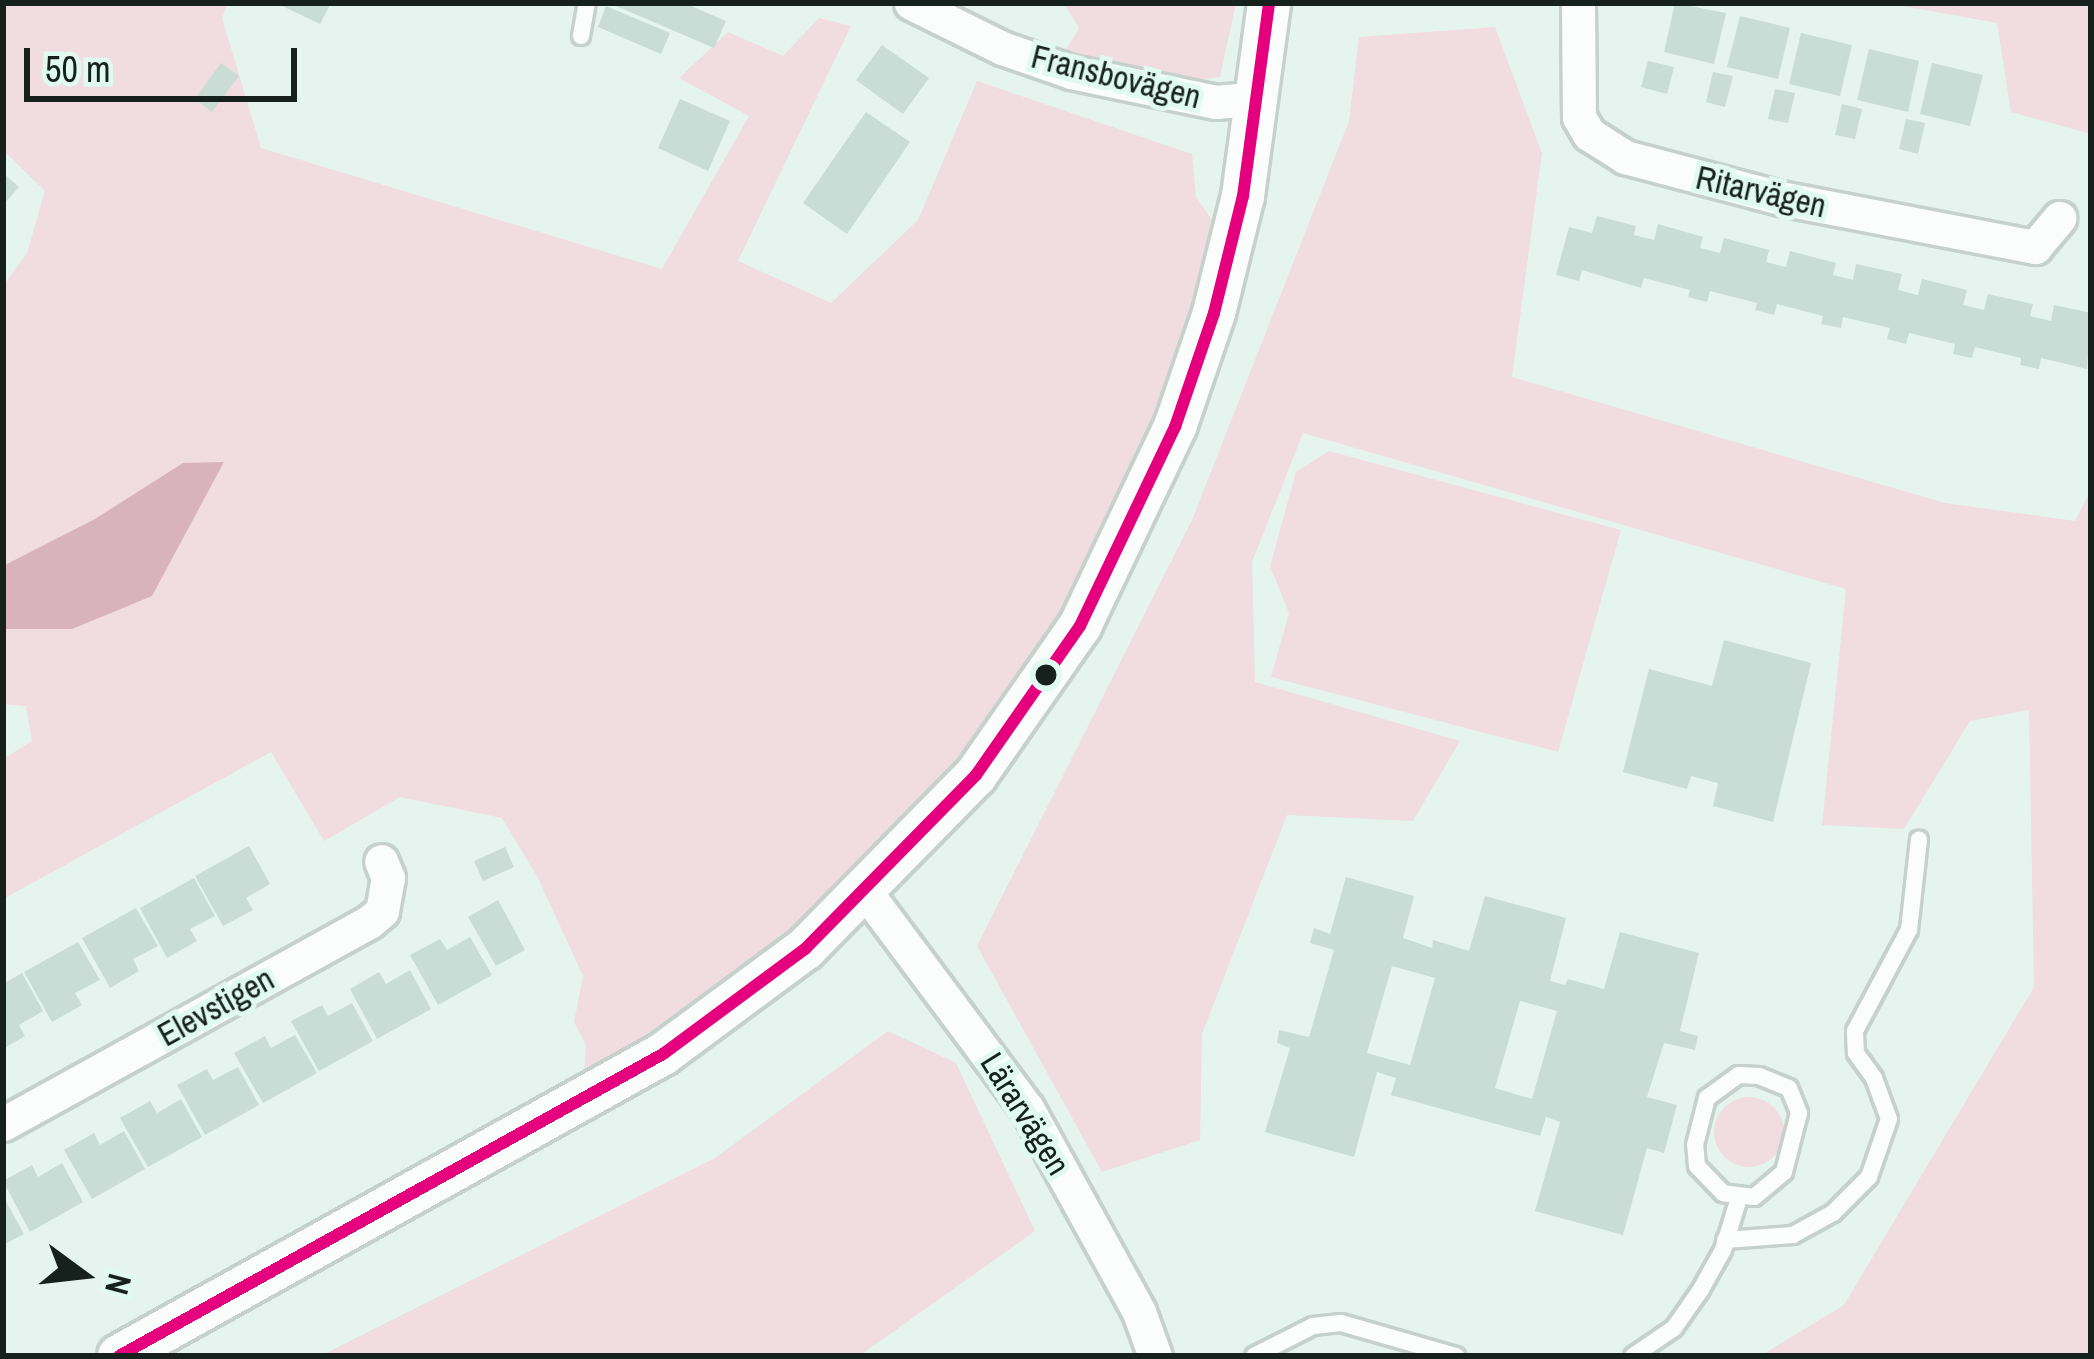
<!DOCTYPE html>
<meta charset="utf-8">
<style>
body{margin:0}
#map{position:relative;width:2094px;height:1359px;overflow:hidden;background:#e6f4ef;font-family:"Archivo Narrow",sans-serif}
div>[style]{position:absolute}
.green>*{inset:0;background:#f0dce1}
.round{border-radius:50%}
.water>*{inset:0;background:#d8b3bd}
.building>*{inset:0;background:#c9dcd6}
.roads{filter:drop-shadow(3px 0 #c6d1cd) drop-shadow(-3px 0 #c6d1cd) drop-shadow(0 3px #c6d1cd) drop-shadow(0 -3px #c6d1cd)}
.service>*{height:16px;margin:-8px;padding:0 8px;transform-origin:8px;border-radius:8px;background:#fbfdfd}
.minor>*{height:33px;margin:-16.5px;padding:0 16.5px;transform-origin:16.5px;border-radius:16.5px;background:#fbfdfd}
.tertiary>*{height:42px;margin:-21px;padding:0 21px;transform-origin:21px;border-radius:21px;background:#fbfdfd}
.bus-1>*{height:12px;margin:-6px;padding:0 6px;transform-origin:6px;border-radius:6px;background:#e5007d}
.dots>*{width:33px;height:33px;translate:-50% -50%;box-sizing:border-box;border:6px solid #e0faf1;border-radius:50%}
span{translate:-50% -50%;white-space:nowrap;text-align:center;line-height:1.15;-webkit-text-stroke:10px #e0faf1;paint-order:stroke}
.street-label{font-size:33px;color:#16201d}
.frame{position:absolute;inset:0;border:6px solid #16201d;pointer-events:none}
.north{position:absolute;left:24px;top:1215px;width:120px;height:120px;-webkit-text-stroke:9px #e0faf1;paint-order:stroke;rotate:105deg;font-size:33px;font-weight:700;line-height:48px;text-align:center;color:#16201d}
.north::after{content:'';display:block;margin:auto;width:42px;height:54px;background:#16201d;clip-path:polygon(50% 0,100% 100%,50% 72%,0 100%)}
.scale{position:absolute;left:24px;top:48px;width:273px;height:54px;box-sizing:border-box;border:6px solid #16201d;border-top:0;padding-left:15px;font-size:36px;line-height:42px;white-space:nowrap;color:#16201d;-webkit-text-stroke:9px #e0faf1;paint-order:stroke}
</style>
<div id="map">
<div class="green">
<i style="clip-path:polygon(3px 3px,228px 3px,222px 18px,261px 148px,662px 269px,749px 116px,679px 78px,728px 32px,783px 56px,819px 18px,851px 26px,738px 261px,831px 303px,918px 220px,977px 81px,1192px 154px,1196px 197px,1212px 220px,1200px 337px,1044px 657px,868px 871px,768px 957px,583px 1090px,586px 1045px,574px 1022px,583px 976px,538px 878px,502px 818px,400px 797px,324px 841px,271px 752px,3px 899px,3px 759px,32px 741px,26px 706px,3px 704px,3px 286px,27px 253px,45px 191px,3px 150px)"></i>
<i style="clip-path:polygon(1064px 3px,1236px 3px,1220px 77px,1164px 84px,1060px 60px,1079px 28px)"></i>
<i style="clip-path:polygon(1886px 3px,2091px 3px,2091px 134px,2011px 112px,1997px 23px)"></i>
<i style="clip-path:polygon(1495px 27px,1542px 153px,1512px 377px,1945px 503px,2075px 521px,2091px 490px,2091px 1356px,1760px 1356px,1844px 1305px,2034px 987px,2029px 710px,1970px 721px,1904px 829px,1822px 825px,1846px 589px,1303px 433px,1252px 562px,1255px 682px,1460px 741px,1413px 821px,1287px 815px,1202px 1034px,1200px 1140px,1102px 1172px,977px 946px,1192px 520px,1349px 121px,1359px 37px)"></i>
<i style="clip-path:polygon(1329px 451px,1621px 530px,1558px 752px,1271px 677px,1289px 613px,1270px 566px,1296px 472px)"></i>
<i style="clip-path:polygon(888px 1031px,956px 1063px,1035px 1231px,859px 1356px,320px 1356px,715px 1158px)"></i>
<i class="round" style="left:1714px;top:1097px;width:70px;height:70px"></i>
</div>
<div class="water">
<i style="clip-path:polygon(224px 462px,152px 596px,72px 629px,3px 629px,3px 566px,95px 519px,183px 463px)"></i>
</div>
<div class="building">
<i style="clip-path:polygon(276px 3px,331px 3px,320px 24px)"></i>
<i style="clip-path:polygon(609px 3px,684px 3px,726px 21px,714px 48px)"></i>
<i style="clip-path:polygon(1675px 3px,1726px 13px,1714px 64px,1664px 52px)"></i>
<i style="clip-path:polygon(606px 6px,670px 33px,661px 54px,598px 27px)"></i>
<i style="clip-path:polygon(1740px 16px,1790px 28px,1778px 79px,1727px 67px)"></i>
<i style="clip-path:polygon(1801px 33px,1852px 45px,1840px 96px,1789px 84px)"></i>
<i style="clip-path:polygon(882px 45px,929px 78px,903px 114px,856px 80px)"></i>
<i style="clip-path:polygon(1869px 49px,1919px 61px,1908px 112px,1857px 100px)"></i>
<i style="clip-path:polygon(1648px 61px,1674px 67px,1667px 94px,1641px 87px)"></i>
<i style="clip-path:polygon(221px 63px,239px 76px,212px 112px,195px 99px)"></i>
<i style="clip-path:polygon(1932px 63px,1983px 75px,1970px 126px,1920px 114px)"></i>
<i style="clip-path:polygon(1713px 72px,1733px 76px,1725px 107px,1706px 102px)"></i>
<i style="clip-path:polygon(1775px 89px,1795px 93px,1788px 123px,1768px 119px)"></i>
<i style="clip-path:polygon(680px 99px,730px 121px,708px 171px,658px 148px)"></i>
<i style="clip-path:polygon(1842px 104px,1862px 109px,1855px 139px,1835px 135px)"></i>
<i style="clip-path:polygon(866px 112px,910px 142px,847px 234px,803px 203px)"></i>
<i style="clip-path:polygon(1906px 119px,1925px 123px,1918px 154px,1899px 149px)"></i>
<i style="clip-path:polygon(3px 173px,19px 187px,3px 205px)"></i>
<i style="clip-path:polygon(1597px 216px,1636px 226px,1634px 235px,1654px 240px,1658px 224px,1703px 237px,1700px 248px,1720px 253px,1724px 238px,1769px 250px,1766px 262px,1786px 267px,1790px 251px,1836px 263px,1833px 275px,1853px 280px,1856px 264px,1902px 274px,1898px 290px,1918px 295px,1922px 279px,1967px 290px,1963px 305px,1984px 310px,1988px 294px,2033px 304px,2030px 316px,2051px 321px,2054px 305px,2091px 313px,2087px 369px,2041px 358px,2039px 369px,2020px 365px,2021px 358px,1975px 347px,1972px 358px,1953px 354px,1955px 344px,1909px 333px,1906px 344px,1887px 339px,1890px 328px,1843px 317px,1841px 328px,1821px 324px,1823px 316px,1777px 304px,1774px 315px,1755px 310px,1757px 303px,1710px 291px,1707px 302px,1688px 297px,1690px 290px,1644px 278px,1641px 288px,1582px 270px,1579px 281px,1556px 275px,1569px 227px,1592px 233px)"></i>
<i style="clip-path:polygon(1724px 640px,1811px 663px,1773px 822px,1713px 806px,1718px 783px,1691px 776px,1687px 789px,1623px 772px,1649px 669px,1712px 686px)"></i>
<i style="clip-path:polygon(249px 846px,270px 884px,246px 898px,253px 910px,223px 926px,195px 876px)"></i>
<i style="clip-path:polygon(505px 847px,514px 867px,483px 881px,474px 861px)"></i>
<i style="clip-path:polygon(evenodd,1346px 877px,1414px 896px,1403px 938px,1432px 948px,1433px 940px,1469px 951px,1485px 896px,1566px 918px,1550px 981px,1565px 985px,1568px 979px,1604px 989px,1620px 932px,1699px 953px,1680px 1031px,1698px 1036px,1695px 1050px,1664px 1043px,1647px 1097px,1677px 1105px,1664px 1153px,1647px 1148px,1623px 1235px,1535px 1211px,1560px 1122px,1546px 1117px,1540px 1136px,1391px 1095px,1396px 1078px,1377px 1072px,1354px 1157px,1265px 1132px,1290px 1048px,1277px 1043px,1279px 1030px,1309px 1037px,1334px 950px,1310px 943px,1314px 928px,1330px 934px,1346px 877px,1392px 966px,1435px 978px,1410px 1065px,1367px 1053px,1392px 966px,1346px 877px,1520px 1001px,1557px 1011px,1532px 1099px,1495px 1088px,1520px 1001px)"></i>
<i style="clip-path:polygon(194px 878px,215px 916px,190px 929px,197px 941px,167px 958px,140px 908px)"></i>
<i style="clip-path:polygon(498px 900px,525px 950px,496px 966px,468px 917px)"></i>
<i style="clip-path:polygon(136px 908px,158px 946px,133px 959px,139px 971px,110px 988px,82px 938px)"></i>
<i style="clip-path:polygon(470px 937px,492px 975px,438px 1005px,410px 955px,440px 939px,447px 950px)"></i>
<i style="clip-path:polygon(78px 942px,100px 980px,75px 993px,82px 1005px,52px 1022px,24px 972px)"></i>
<i style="clip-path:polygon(410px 970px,431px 1009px,377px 1039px,350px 989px,379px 972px,386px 984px)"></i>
<i style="clip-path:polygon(22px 973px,43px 1011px,19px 1025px,25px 1036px,3px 1049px,3px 984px)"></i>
<i style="clip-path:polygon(352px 1003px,373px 1041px,319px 1071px,291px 1021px,322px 1005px,328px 1016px)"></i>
<i style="clip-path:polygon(295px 1035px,317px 1073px,263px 1103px,234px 1053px,265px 1036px,271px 1048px)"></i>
<i style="clip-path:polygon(238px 1067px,259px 1105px,205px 1135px,177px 1085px,207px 1069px,213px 1080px)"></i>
<i style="clip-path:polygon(181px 1099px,202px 1137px,148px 1167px,120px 1118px,150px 1101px,157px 1113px)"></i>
<i style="clip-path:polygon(124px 1131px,145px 1169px,92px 1199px,64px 1150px,94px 1133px,100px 1145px)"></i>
<i style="clip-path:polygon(62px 1163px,83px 1202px,30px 1232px,3px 1181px,32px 1165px,38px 1177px)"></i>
<i style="clip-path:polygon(3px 1196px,24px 1234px,3px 1245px)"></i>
</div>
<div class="roads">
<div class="service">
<i style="left:581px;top:36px;width:34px;rotate:-80deg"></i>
<i style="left:1739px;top:1075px;width:20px;rotate:3deg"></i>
<i style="left:1759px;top:1076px;width:32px;rotate:22deg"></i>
<i style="left:1789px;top:1088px;width:27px;rotate:68deg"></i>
<i style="left:1799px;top:1113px;width:61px;rotate:104.3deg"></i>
<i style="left:1784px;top:1172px;width:39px;rotate:140deg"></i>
<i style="left:1754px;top:1197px;width:31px;rotate:-173deg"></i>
<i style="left:1723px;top:1193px;width:37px;rotate:-134deg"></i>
<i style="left:1697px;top:1166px;width:21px;rotate:-95deg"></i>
<i style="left:1695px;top:1145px;width:49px;rotate:-75.7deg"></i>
<i style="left:1707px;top:1098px;width:39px;rotate:-36deg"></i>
<i style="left:1725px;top:1240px;width:68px;rotate:-4.2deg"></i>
<i style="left:1793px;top:1235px;width:46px;rotate:-28.8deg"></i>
<i style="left:1833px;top:1213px;width:51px;rotate:-45deg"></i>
<i style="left:1869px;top:1177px;width:61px;rotate:-71deg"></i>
<i style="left:1889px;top:1119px;width:44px;rotate:-110.1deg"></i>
<i style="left:1874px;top:1078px;width:31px;rotate:-126deg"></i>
<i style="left:1856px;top:1053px;width:22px;rotate:-93deg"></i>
<i style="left:1855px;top:1031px;width:115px;rotate:-61.9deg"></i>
<i style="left:1909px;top:930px;width:91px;rotate:-83.7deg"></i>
<i style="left:1254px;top:1356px;width:66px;rotate:-27deg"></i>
<i style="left:1313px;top:1326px;width:28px;rotate:-6deg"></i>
<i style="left:1341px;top:1323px;width:120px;rotate:16deg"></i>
<i style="left:1633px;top:1356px;width:50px;rotate:-34.3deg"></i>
<i style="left:1674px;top:1328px;width:45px;rotate:-54.9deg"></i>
<i style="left:1700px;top:1291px;width:47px;rotate:-60.7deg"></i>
<i style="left:1723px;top:1250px;width:54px;rotate:-72.9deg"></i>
</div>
<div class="minor">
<i style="left:911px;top:3px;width:102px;rotate:26.3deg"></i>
<i style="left:1002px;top:48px;width:73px;rotate:19.2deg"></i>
<i style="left:1071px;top:72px;width:148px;rotate:11.7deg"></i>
<i style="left:1216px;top:102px;width:44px;rotate:-5.2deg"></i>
<i style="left:1578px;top:3px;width:114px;rotate:89.5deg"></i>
<i style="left:1579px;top:117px;width:20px;rotate:60deg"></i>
<i style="left:1589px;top:134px;width:43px;rotate:32.6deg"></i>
<i style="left:1625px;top:157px;width:160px;rotate:14.8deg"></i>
<i style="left:1780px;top:198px;width:260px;rotate:10.9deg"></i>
<i style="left:2035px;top:247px;width:38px;rotate:-50deg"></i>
<i style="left:865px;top:891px;width:271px;rotate:53.3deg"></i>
<i style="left:1027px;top:1108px;width:233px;rotate:61.2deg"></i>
<i style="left:1139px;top:1312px;width:47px;rotate:70deg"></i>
<i style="left:3px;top:1124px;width:418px;rotate:-28.9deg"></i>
<i style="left:369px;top:922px;width:17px;rotate:-40deg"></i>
<i style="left:382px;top:911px;width:34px;rotate:-80deg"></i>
<i style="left:388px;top:878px;width:18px;rotate:-112deg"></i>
</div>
<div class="tertiary">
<i style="left:119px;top:1356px;width:622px;rotate:-29.04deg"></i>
<i style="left:663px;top:1054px;width:177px;rotate:-36.5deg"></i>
<i style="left:805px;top:949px;width:244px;rotate:-45.5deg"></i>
<i style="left:976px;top:775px;width:182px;rotate:-55.1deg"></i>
<i style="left:1080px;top:626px;width:221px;rotate:-64.5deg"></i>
<i style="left:1175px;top:427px;width:120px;rotate:-71.1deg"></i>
<i style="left:1214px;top:313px;width:121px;rotate:-76.1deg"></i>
<i style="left:1243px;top:196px;width:195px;rotate:-82.3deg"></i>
</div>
</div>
<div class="bus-1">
<i style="left:119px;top:1356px;width:622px;rotate:-29.04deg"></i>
<i style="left:663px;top:1054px;width:177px;rotate:-36.5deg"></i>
<i style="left:805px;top:949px;width:244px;rotate:-45.5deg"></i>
<i style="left:976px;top:775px;width:182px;rotate:-55.1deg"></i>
<i style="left:1080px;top:626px;width:221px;rotate:-64.5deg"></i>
<i style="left:1175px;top:427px;width:120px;rotate:-71.1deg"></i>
<i style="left:1214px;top:313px;width:121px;rotate:-76.1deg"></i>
<i style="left:1243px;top:196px;width:195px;rotate:-82.3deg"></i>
</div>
<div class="dots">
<i style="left:1046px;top:675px;background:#16201d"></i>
</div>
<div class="street-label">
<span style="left:1116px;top:77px;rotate:14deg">Fransbovägen</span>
<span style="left:1761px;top:192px;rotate:13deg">Ritarvägen</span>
<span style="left:216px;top:1007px;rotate:-29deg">Elevstigen</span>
<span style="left:1025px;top:1114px;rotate:58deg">Lärarvägen</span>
</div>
<div class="frame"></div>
<div class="north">N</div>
<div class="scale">50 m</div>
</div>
